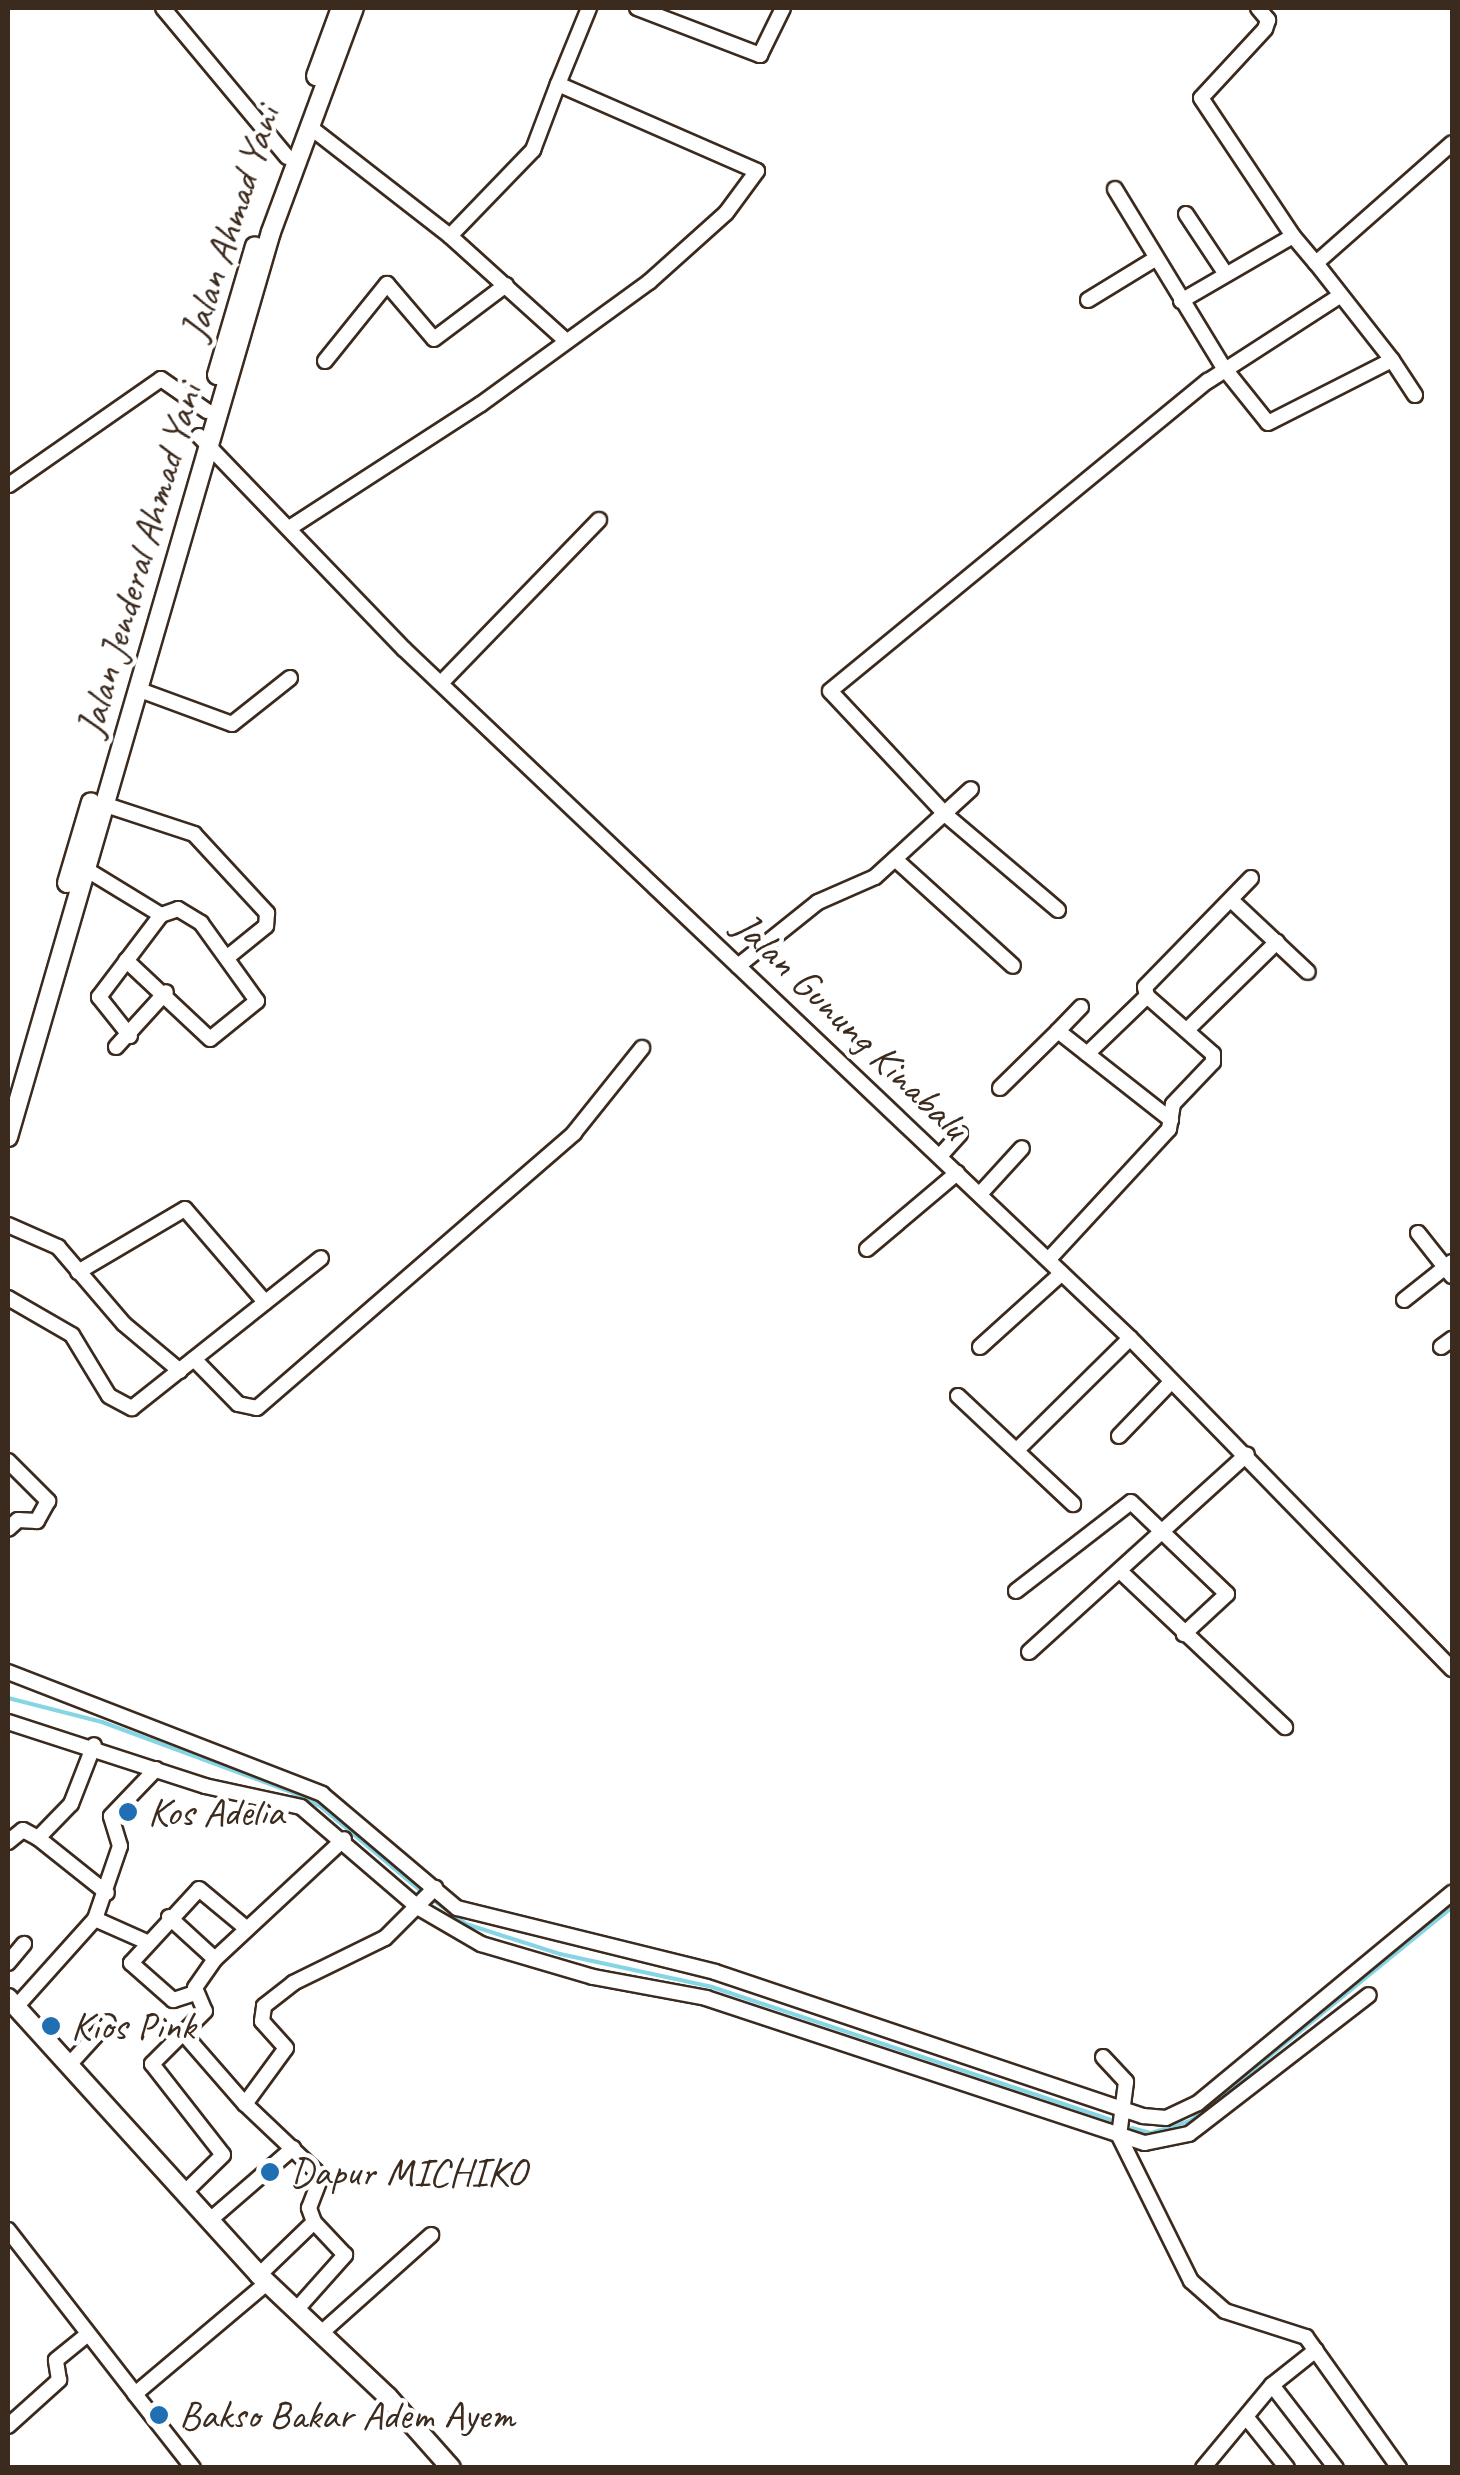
<!DOCTYPE html>
<style>
body{margin:0}
#map{position:relative;width:1460px;height:2475px;overflow:hidden;background:#fff;font-family:Caveat,sans-serif}
div>[style]{position:absolute}
.stream>*{height:4px;margin:-2px;padding:0 2px;transform-origin:2px;border-radius:2px;background:#86d5e4}
.roads{filter:drop-shadow(2px 0 #3b2a1e) drop-shadow(-2px 0 #3b2a1e) drop-shadow(0 2px #3b2a1e) drop-shadow(0 -2px #3b2a1e)}
.minor>*{height:14px;margin:-7px;padding:0 7px;transform-origin:7px;border-radius:7px;background:#fff}
.tertiary>*{height:18px;margin:-9px;padding:0 9px;transform-origin:9px;border-radius:9px;background:#fff}
.secondary>*{height:18px;margin:-9px;padding:0 9px;transform-origin:9px;border-radius:9px;background:#fff}
.dots>*{width:28px;height:28px;translate:-50% -50%;box-sizing:border-box;border:5px solid #fff;border-radius:50%}
span{translate:-50% -50%;white-space:nowrap;text-align:center;line-height:1.15;-webkit-text-stroke:9px #fff;paint-order:stroke}
.street-label{font-size:40px;color:#3b2a1e}
.poi-label{font-size:40px;color:#3b2a1e}
.left{translate:0 -50%;text-align:left}
.frame{position:absolute;inset:0;border:10px solid #3b2a1e;pointer-events:none}
</style>
<div id="map">
<div class="stream">
<i style="left:8px;top:1698px;width:97px;rotate:14.3deg"></i>
<i style="left:102px;top:1722px;width:199px;rotate:20.3deg"></i>
<i style="left:289px;top:1791px;width:34px;rotate:26deg"></i>
<i style="left:320px;top:1806px;width:133px;rotate:40.1deg"></i>
<i style="left:430px;top:1898px;width:44px;rotate:35.8deg"></i>
<i style="left:466px;top:1924px;width:99px;rotate:17.7deg"></i>
<i style="left:560px;top:1954px;width:156px;rotate:12.2deg"></i>
<i style="left:712px;top:1987px;width:427px;rotate:18.4deg"></i>
<i style="left:1132px;top:2128px;width:20px;rotate:15deg"></i>
<i style="left:1151px;top:2133px;width:41px;rotate:-17.1deg"></i>
<i style="left:1190px;top:2121px;width:338px;rotate:-39.2deg"></i>
</div>
<div class="roads">
<div class="minor">
<i style="left:163px;top:8px;width:194px;rotate:50.2deg"></i>
<i style="left:637px;top:8px;width:132px;rotate:20.9deg"></i>
<i style="left:760px;top:55px;width:52px;rotate:-63.9deg"></i>
<i style="left:1258px;top:8px;width:16px;rotate:50deg"></i>
<i style="left:1268px;top:20px;width:9px;rotate:108deg"></i>
<i style="left:1265px;top:29px;width:94px;rotate:132.8deg"></i>
<i style="left:1201px;top:98px;width:166px;rotate:56.3deg"></i>
<i style="left:310px;top:127px;width:177px;rotate:37.9deg"></i>
<i style="left:450px;top:236px;width:155px;rotate:42.1deg"></i>
<i style="left:1115px;top:189px;width:210px;rotate:58.7deg"></i>
<i style="left:1224px;top:368px;width:70px;rotate:51.3deg"></i>
<i style="left:1268px;top:423px;width:139px;rotate:-26.9deg"></i>
<i style="left:1392px;top:360px;width:123px;rotate:-128.1deg"></i>
<i style="left:1186px;top:214px;width:71px;rotate:56.5deg"></i>
<i style="left:450px;top:236px;width:120px;rotate:-46deg"></i>
<i style="left:533px;top:150px;width:71px;rotate:-69.3deg"></i>
<i style="left:1088px;top:300px;width:79px;rotate:-31.5deg"></i>
<i style="left:1181px;top:301px;width:129px;rotate:-30.1deg"></i>
<i style="left:1293px;top:236px;width:35px;rotate:50deg"></i>
<i style="left:1316px;top:263px;width:181px;rotate:-41.4deg"></i>
<i style="left:1392px;top:360px;width:42px;rotate:56.7deg"></i>
<i style="left:325px;top:361px;width:99px;rotate:-51.2deg"></i>
<i style="left:387px;top:284px;width:72px;rotate:49.5deg"></i>
<i style="left:434px;top:339px;width:90px;rotate:-36.9deg"></i>
<i style="left:199px;top:436px;width:296px;rotate:46.1deg"></i>
<i style="left:404px;top:649px;width:1001px;rotate:43.5deg"></i>
<i style="left:1130px;top:1338px;width:462px;rotate:45.8deg"></i>
<i style="left:9px;top:485px;width:185px;rotate:-34.9deg"></i>
<i style="left:161px;top:379px;width:56px;rotate:34.8deg"></i>
<i style="left:291px;top:527px;width:226px;rotate:-32.9deg"></i>
<i style="left:481px;top:404px;width:208px;rotate:-36deg"></i>
<i style="left:649px;top:282px;width:103px;rotate:-41.9deg"></i>
<i style="left:726px;top:213px;width:52px;rotate:-53.6deg"></i>
<i style="left:757px;top:171px;width:217px;rotate:-156.4deg"></i>
<i style="left:558px;top:84px;width:82px;rotate:-67.8deg"></i>
<i style="left:441px;top:683px;width:227px;rotate:-45.9deg"></i>
<i style="left:137px;top:689px;width:101px;rotate:20.2deg"></i>
<i style="left:232px;top:724px;width:74px;rotate:-38.4deg"></i>
<i style="left:103px;top:804px;width:96px;rotate:18.2deg"></i>
<i style="left:194px;top:834px;width:108px;rotate:47.3deg"></i>
<i style="left:267px;top:913px;width:13px;rotate:94deg"></i>
<i style="left:266px;top:926px;width:48px;rotate:141deg"></i>
<i style="left:895px;top:859px;width:159px;rotate:42.2deg"></i>
<i style="left:84px;top:868px;width:90px;rotate:31.4deg"></i>
<i style="left:161px;top:915px;width:18px;rotate:-19deg"></i>
<i style="left:178px;top:909px;width:27px;rotate:31deg"></i>
<i style="left:201px;top:923px;width:96px;rotate:54.3deg"></i>
<i style="left:257px;top:1001px;width:60px;rotate:141deg"></i>
<i style="left:210px;top:1039px;width:115px;rotate:-136.8deg"></i>
<i style="left:1231px;top:900px;width:105px;rotate:43.1deg"></i>
<i style="left:1058px;top:910px;width:145px;rotate:-139.7deg"></i>
<i style="left:947px;top:816px;width:171px;rotate:-133.1deg"></i>
<i style="left:830px;top:691px;width:489px;rotate:-39.4deg"></i>
<i style="left:1208px;top:381px;width:155px;rotate:-32.9deg"></i>
<i style="left:738px;top:966px;width:102px;rotate:-38.7deg"></i>
<i style="left:818px;top:902px;width:62px;rotate:-23.7deg"></i>
<i style="left:875px;top:877px;width:130px;rotate:-42.5deg"></i>
<i style="left:1081px;top:1007px;width:33px;rotate:134deg"></i>
<i style="left:1058px;top:1031px;width:144px;rotate:38.2deg"></i>
<i style="left:1187px;top:1030px;width:126px;rotate:-44.4deg"></i>
<i style="left:130px;top:1036px;width:50px;rotate:-128.5deg"></i>
<i style="left:99px;top:997px;width:103px;rotate:-52.9deg"></i>
<i style="left:116px;top:1047px;width:74px;rotate:-47.7deg"></i>
<i style="left:1087px;top:1054px;width:83px;rotate:-44deg"></i>
<i style="left:1000px;top:1088px;width:81px;rotate:-44.5deg"></i>
<i style="left:940px;top:1156px;width:30px;rotate:-48deg"></i>
<i style="left:980px;top:1194px;width:62px;rotate:-47.6deg"></i>
<i style="left:8px;top:1225px;width:55px;rotate:23.7deg"></i>
<i style="left:58px;top:1247px;width:101px;rotate:49.4deg"></i>
<i style="left:124px;top:1324px;width:73px;rotate:40deg"></i>
<i style="left:1418px;top:1233px;width:55px;rotate:51.7deg"></i>
<i style="left:867px;top:1249px;width:118px;rotate:-40.2deg"></i>
<i style="left:1049px;top:1259px;width:177px;rotate:-47.3deg"></i>
<i style="left:1169px;top:1129px;width:25px;rotate:-81deg"></i>
<i style="left:1173px;top:1104px;width:58px;rotate:-46.4deg"></i>
<i style="left:1213px;top:1062px;width:8px;rotate:-90deg"></i>
<i style="left:1213px;top:1054px;width:88px;rotate:-138.7deg"></i>
<i style="left:1147px;top:996px;width:9px;rotate:-103deg"></i>
<i style="left:1145px;top:987px;width:152px;rotate:-45.8deg"></i>
<i style="left:78px;top:1272px;width:124px;rotate:-30.5deg"></i>
<i style="left:185px;top:1209px;width:123px;rotate:49.3deg"></i>
<i style="left:8px;top:1298px;width:74px;rotate:30deg"></i>
<i style="left:72px;top:1335px;width:71px;rotate:58.8deg"></i>
<i style="left:109px;top:1396px;width:26px;rotate:28deg"></i>
<i style="left:132px;top:1408px;width:241px;rotate:-38.4deg"></i>
<i style="left:1404px;top:1300px;width:61px;rotate:-38.4deg"></i>
<i style="left:980px;top:1347px;width:110px;rotate:-42.1deg"></i>
<i style="left:1441px;top:1347px;width:14px;rotate:-36deg"></i>
<i style="left:194px;top:1359px;width:63px;rotate:45.6deg"></i>
<i style="left:238px;top:1404px;width:19px;rotate:12deg"></i>
<i style="left:257px;top:1408px;width:420px;rotate:-40.9deg"></i>
<i style="left:574px;top:1133px;width:109px;rotate:-51.3deg"></i>
<i style="left:958px;top:1396px;width:158px;rotate:43.2deg"></i>
<i style="left:1119px;top:1436px;width:76px;rotate:-46.1deg"></i>
<i style="left:1017px;top:1450px;width:159px;rotate:-44.7deg"></i>
<i style="left:8px;top:1461px;width:57px;rotate:45deg"></i>
<i style="left:48px;top:1501px;width:23px;rotate:119deg"></i>
<i style="left:37px;top:1521px;width:19px;rotate:-177deg"></i>
<i style="left:18px;top:1520px;width:13px;rotate:138deg"></i>
<i style="left:1121px;top:1572px;width:226px;rotate:43.4deg"></i>
<i style="left:1016px;top:1591px;width:145px;rotate:-37.7deg"></i>
<i style="left:1131px;top:1502px;width:133px;rotate:43.8deg"></i>
<i style="left:1227px;top:1594px;width:59px;rotate:137.1deg"></i>
<i style="left:1029px;top:1652px;width:294px;rotate:-42.2deg"></i>
<i style="left:8px;top:1672px;width:337px;rotate:21.2deg"></i>
<i style="left:322px;top:1794px;width:177px;rotate:40.2deg"></i>
<i style="left:457px;top:1908px;width:266px;rotate:13.9deg"></i>
<i style="left:715px;top:1972px;width:452px;rotate:18.6deg"></i>
<i style="left:1143px;top:2116px;width:23px;rotate:5deg"></i>
<i style="left:1166px;top:2118px;width:35px;rotate:-25deg"></i>
<i style="left:1198px;top:2103px;width:330px;rotate:-39.6deg"></i>
<i style="left:8px;top:1722px;width:207px;rotate:18deg"></i>
<i style="left:205px;top:1786px;width:98px;rotate:12.3deg"></i>
<i style="left:301px;top:1807px;width:155px;rotate:40.6deg"></i>
<i style="left:419px;top:1908px;width:72px;rotate:30.1deg"></i>
<i style="left:481px;top:1944px;width:117px;rotate:16.4deg"></i>
<i style="left:593px;top:1977px;width:115px;rotate:10.5deg"></i>
<i style="left:706px;top:1998px;width:462px;rotate:18.3deg"></i>
<i style="left:1145px;top:2143px;width:45px;rotate:-11.6deg"></i>
<i style="left:1189px;top:2134px;width:227px;rotate:-37.7deg"></i>
<i style="left:38px;top:1838px;width:88px;rotate:38.6deg"></i>
<i style="left:8px;top:1842px;width:19px;rotate:-39deg"></i>
<i style="left:23px;top:1830px;width:17px;rotate:28deg"></i>
<i style="left:38px;top:1838px;width:47px;rotate:-45.9deg"></i>
<i style="left:71px;top:1804px;width:63px;rotate:-68.7deg"></i>
<i style="left:169px;top:1917px;width:62px;rotate:42.4deg"></i>
<i style="left:215px;top:1959px;width:35px;rotate:125deg"></i>
<i style="left:195px;top:1988px;width:25px;rotate:67deg"></i>
<i style="left:205px;top:2011px;width:75px;rotate:135deg"></i>
<i style="left:152px;top:2064px;width:115px;rotate:52deg"></i>
<i style="left:223px;top:2155px;width:54px;rotate:135.7deg"></i>
<i style="left:95px;top:1919px;width:57px;rotate:23.9deg"></i>
<i style="left:215px;top:1959px;width:176px;rotate:-42.9deg"></i>
<i style="left:8px;top:1963px;width:25px;rotate:-50deg"></i>
<i style="left:195px;top:1993px;width:23px;rotate:162deg"></i>
<i style="left:173px;top:2000px;width:56px;rotate:-138.6deg"></i>
<i style="left:131px;top:1963px;width:100px;rotate:-47.4deg"></i>
<i style="left:199px;top:1889px;width:62px;rotate:39.8deg"></i>
<i style="left:16px;top:2007px;width:118px;rotate:-48.1deg"></i>
<i style="left:95px;top:1919px;width:77px;rotate:-71.1deg"></i>
<i style="left:120px;top:1846px;width:31px;rotate:-107deg"></i>
<i style="left:111px;top:1816px;width:65px;rotate:-46.2deg"></i>
<i style="left:183px;top:2033px;width:94px;rotate:48.9deg"></i>
<i style="left:1103px;top:2057px;width:34px;rotate:47deg"></i>
<i style="left:1126px;top:2082px;width:54px;rotate:97.4deg"></i>
<i style="left:1119px;top:2136px;width:162px;rotate:63.6deg"></i>
<i style="left:1191px;top:2281px;width:45px;rotate:41.4deg"></i>
<i style="left:1225px;top:2311px;width:85px;rotate:17.8deg"></i>
<i style="left:1306px;top:2337px;width:161px;rotate:54.6deg"></i>
<i style="left:68px;top:2066px;width:59px;rotate:-47.7deg"></i>
<i style="left:210px;top:2220px;width:110px;rotate:-40.9deg"></i>
<i style="left:8px;top:2230px;width:207px;rotate:52.2deg"></i>
<i style="left:135px;top:2394px;width:172px;rotate:-40.1deg"></i>
<i style="left:259px;top:2275px;width:76px;rotate:-43.9deg"></i>
<i style="left:314px;top:2222px;width:15px;rotate:-110deg"></i>
<i style="left:309px;top:2208px;width:34px;rotate:-69deg"></i>
<i style="left:321px;top:2176px;width:105px;rotate:-136.5deg"></i>
<i style="left:245px;top:2104px;width:69px;rotate:-53.8deg"></i>
<i style="left:286px;top:2048px;width:36px;rotate:-132deg"></i>
<i style="left:262px;top:2021px;width:15px;rotate:-82deg"></i>
<i style="left:264px;top:2006px;width:37px;rotate:-38deg"></i>
<i style="left:293px;top:1983px;width:102px;rotate:-26.1deg"></i>
<i style="left:385px;top:1938px;width:71px;rotate:-45deg"></i>
<i style="left:296px;top:2310px;width:74px;rotate:-48.3deg"></i>
<i style="left:345px;top:2255px;width:45px;rotate:-133.2deg"></i>
<i style="left:320px;top:2334px;width:149px;rotate:-41.7deg"></i>
<i style="left:1272px;top:2385px;width:105px;rotate:52.4deg"></i>
<i style="left:135px;top:2394px;width:94px;rotate:51.9deg"></i>
<i style="left:1247px;top:2418px;width:64px;rotate:51.3deg"></i>
<i style="left:8px;top:2426px;width:69px;rotate:-42deg"></i>
<i style="left:59px;top:2380px;width:20px;rotate:-99deg"></i>
<i style="left:56px;top:2360px;width:41px;rotate:-39.1deg"></i>
<i style="left:1203px;top:2468px;width:108px;rotate:-50.3deg"></i>
<i style="left:1272px;top:2385px;width:56px;rotate:-38.5deg"></i>
</div>
<div class="tertiary">
<i style="left:8px;top:1998px;width:374px;rotate:47.8deg"></i>
<i style="left:259px;top:2275px;width:178px;rotate:43.4deg"></i>
<i style="left:388px;top:2397px;width:95px;rotate:48.4deg"></i>
</div>
<div class="secondary">
<i style="left:316px;top:76px;width:72px;rotate:-69.8deg"></i>
<i style="left:217px;top:375px;width:134px;rotate:-73.6deg"></i>
<i style="left:67px;top:883px;width:84px;rotate:-73.5deg"></i>
<i style="left:8px;top:1137px;width:942px;rotate:-73.8deg"></i>
<i style="left:271px;top:232px;width:239px;rotate:-69.7deg"></i>
</div>
</div>
<div class="dots">
<i style="left:128px;top:1812px;background:#1f6fb2"></i>
<i style="left:51px;top:2026px;background:#1f6fb2"></i>
<i style="left:270px;top:2172px;background:#1f6fb2"></i>
<i style="left:159px;top:2415px;background:#1f6fb2"></i>
</div>
<div class="street-label">
<span style="left:230px;top:223px;rotate:-72deg">Jalan Ahmad Yani</span>
<span style="left:139px;top:560px;rotate:-74deg">Jalan Jenderal Ahmad Yani</span>
<span style="left:851px;top:1026px;rotate:44deg">Jalan Gunung Kinabalu</span>
</div>
<div class="poi-label">
<span class="left" style="left:148px;top:1812px">Kos Adelia</span>
<span class="left" style="left:71px;top:2026px">Kios Pink</span>
<span class="left" style="left:290px;top:2172px">Dapur MICHIKO</span>
<span class="left" style="left:179px;top:2415px">Bakso Bakar Adem Ayem</span>
</div>
<div class="frame"></div>
</div>
